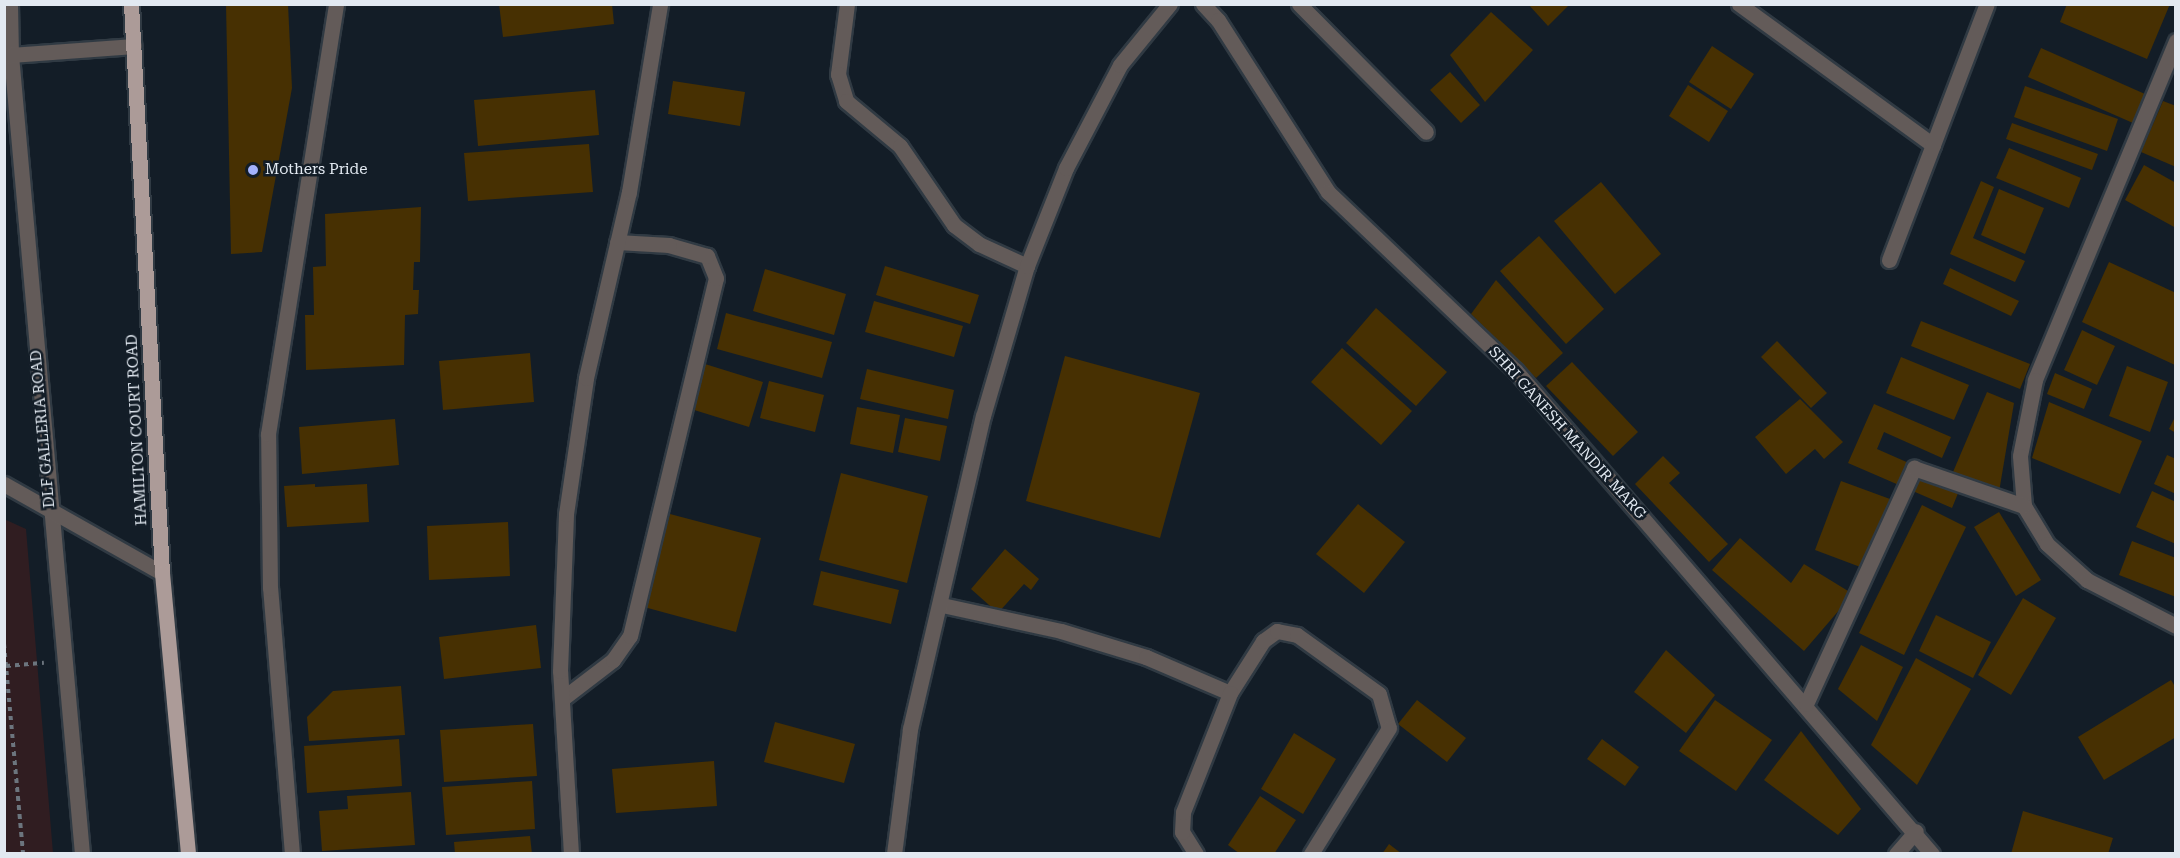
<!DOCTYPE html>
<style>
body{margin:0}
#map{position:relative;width:2180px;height:858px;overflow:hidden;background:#131d27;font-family:"Roboto Serif",serif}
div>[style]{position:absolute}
.commercial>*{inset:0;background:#301d21}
.building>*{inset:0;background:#473002}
.path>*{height:4px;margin-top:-2px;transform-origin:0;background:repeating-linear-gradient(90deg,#6c757e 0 4.5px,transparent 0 9px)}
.roads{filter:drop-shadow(2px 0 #303a43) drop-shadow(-2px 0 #303a43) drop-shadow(0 2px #303a43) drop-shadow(0 -2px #303a43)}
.minor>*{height:15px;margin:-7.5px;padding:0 7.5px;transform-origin:7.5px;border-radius:7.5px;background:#635b59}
.major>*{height:15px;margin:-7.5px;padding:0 7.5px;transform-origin:7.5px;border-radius:7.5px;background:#ac9b98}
.dots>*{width:16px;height:16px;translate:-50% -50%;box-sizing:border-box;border:3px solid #131d27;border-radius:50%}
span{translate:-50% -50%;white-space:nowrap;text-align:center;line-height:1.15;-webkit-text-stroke:5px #131d27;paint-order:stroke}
.poi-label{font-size:15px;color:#e2e9f1}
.left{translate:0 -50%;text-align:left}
.street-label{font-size:15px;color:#e2e9f1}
.frame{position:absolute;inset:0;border:6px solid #e2e9f1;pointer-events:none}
</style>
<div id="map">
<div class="commercial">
<i style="clip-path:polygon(4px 519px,26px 529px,53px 853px,5px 853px)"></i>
</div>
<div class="building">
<i style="clip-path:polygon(226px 4px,288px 4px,292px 88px,262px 252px,231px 254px)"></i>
<i style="clip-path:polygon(499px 4px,612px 4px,614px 24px,503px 37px)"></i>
<i style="clip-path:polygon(1528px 4px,1570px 4px,1548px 26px)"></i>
<i style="clip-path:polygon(2067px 4px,2170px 4px,2147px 59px,2060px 22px)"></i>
<i style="clip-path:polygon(1491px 12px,1533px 50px,1485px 102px,1450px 55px)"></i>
<i style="clip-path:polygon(1712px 46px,1754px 74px,1731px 109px,1689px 82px)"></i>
<i style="clip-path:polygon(2041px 48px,2145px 94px,2133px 123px,2028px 77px)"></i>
<i style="clip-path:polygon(1450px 72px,1480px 105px,1461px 123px,1430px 90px)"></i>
<i style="clip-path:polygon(673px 81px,745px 92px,740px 126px,668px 114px)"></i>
<i style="clip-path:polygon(1688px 85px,1728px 111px,1709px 142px,1669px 116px)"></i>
<i style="clip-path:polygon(2025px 86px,2118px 119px,2107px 151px,2014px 117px)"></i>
<i style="clip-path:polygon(595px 90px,599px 135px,478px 146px,474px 100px)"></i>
<i style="clip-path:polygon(2163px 101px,2176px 106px,2176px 167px,2141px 152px)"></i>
<i style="clip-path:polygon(2012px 123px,2098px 154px,2092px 170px,2006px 139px)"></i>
<i style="clip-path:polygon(589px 144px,593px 192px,468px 201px,464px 153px)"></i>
<i style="clip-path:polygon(2009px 148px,2081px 178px,2069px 208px,1996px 178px)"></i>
<i style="clip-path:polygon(2144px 165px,2176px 183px,2176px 228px,2125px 200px)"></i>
<i style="clip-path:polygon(1981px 181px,1994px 187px,1973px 238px,2025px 261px,2015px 282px,1950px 254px)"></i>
<i style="clip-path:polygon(1601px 182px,1661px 254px,1615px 294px,1554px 221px)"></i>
<i style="clip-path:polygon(1999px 189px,2044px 208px,2025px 254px,1981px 235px)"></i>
<i style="clip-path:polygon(421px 207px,420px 262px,414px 262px,413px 290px,419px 290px,418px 314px,405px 315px,404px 365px,306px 370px,305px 315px,314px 315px,313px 267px,326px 266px,325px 214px)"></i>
<i style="clip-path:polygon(1539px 236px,1604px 309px,1566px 344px,1500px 271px)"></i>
<i style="clip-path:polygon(2109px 262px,2176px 293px,2175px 365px,2082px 322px)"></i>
<i style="clip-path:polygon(885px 266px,979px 295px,970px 324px,876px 295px)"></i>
<i style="clip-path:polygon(1950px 268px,2019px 301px,2011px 316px,1943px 284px)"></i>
<i style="clip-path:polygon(765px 269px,846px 294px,834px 335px,753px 311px)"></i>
<i style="clip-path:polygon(1496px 280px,1563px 353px,1536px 378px,1471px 314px)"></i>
<i style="clip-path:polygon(874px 301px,963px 326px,954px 357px,865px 332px)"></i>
<i style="clip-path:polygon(1376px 308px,1447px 372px,1416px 406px,1346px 343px)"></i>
<i style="clip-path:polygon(726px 313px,832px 342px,822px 378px,717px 349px)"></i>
<i style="clip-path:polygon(1921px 321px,2030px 364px,2020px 389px,1911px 346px)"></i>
<i style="clip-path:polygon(2082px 330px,2115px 346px,2097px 385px,2064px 370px)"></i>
<i style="clip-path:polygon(1777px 341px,1827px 393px,1811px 408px,1761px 357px)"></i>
<i style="clip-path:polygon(1342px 348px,1412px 411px,1381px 445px,1311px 382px)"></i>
<i style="clip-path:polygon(530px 353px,534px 402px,443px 410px,439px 361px)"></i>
<i style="clip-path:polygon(1065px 356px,1200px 393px,1160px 538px,1026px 501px)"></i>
<i style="clip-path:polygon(1901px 357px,1969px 385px,1954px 420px,1886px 393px)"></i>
<i style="clip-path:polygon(1572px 362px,1638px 432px,1613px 456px,1546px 386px)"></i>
<i style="clip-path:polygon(705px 364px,763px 382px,749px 427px,691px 409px)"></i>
<i style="clip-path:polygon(2127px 366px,2168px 382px,2150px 432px,2109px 416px)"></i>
<i style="clip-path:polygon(867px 369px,954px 390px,948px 419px,860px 399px)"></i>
<i style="clip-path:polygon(2055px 373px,2092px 389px,2084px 409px,2047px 394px)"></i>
<i style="clip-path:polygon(769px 381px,824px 395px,815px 432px,760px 418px)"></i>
<i style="clip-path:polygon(1987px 392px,2014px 403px,1999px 492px,1953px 472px)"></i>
<i style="clip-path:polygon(1800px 399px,1843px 442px,1824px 459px,1815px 449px,1786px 474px,1755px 437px)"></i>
<i style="clip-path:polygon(2049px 402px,2142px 441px,2120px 494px,2032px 458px)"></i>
<i style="clip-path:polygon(1874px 404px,1951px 437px,1942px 458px,1884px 432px,1877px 449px,1961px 486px,1952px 508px,1848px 463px)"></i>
<i style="clip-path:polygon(857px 407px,900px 415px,893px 453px,850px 444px)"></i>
<i style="clip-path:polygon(2176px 415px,2176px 433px,2169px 429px)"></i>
<i style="clip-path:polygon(905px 418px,947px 426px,940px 461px,898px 452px)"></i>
<i style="clip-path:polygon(395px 419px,399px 465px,302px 474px,299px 427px)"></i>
<i style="clip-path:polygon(2167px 455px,2176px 459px,2176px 494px,2154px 484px)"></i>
<i style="clip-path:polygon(1663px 456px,1680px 473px,1669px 483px,1728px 544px,1709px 562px,1635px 484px)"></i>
<i style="clip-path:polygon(841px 473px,928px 496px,907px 583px,819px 560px)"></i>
<i style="clip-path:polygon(1841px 481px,1890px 499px,1863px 568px,1815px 550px)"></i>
<i style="clip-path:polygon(315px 484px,315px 487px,367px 484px,369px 522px,287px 527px,284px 486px)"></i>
<i style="clip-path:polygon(2152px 491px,2176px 502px,2176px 544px,2136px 527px)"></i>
<i style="clip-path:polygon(1358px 504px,1405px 542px,1364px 593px,1316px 554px)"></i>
<i style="clip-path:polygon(1922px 505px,1966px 527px,1904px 655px,1859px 633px)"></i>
<i style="clip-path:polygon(1999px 512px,2041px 580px,2016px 596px,1974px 527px)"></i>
<i style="clip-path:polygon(670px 514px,761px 538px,736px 632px,644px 607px)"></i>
<i style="clip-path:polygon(508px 522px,510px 576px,429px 580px,427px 526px)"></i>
<i style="clip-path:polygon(1740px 538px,1791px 583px,1804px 564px,1853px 594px,1804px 651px,1712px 570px)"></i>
<i style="clip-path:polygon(2132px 541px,2176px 558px,2176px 597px,2119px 575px)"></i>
<i style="clip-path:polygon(1005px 549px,1039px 579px,1031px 590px,1024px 584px,998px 613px,971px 589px)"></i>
<i style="clip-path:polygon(821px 571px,899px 590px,891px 624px,813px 605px)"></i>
<i style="clip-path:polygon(2023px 598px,2056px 618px,2011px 695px,1978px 675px)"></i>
<i style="clip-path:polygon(1936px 615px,1991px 642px,1973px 678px,1919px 651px)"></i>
<i style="clip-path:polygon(536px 625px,541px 668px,444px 679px,439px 637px)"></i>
<i style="clip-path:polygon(1861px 645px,1903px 667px,1877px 721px,1838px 689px)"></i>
<i style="clip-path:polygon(1666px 650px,1715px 695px,1686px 733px,1634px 692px)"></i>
<i style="clip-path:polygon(1916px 658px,1971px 689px,1917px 785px,1871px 745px)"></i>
<i style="clip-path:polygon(2171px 680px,2176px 688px,2176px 737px,2104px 780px,2078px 737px)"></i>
<i style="clip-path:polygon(401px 686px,405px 735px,309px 741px,307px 717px,333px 691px)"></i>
<i style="clip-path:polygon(1417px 700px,1466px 738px,1447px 762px,1398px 724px)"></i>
<i style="clip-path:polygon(1715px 700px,1772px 740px,1736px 791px,1679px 751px)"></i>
<i style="clip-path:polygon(775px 722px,855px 744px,844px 783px,764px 762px)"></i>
<i style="clip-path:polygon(533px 724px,537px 776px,444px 782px,440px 730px)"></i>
<i style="clip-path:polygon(1801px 731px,1861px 809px,1838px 835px,1764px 780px)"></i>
<i style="clip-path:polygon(1294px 733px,1336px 759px,1303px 814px,1261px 789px)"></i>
<i style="clip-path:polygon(399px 739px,402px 786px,307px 793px,304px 746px)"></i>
<i style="clip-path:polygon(1602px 739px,1639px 767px,1625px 786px,1587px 759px)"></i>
<i style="clip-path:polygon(714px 761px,717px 806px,616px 813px,612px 769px)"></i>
<i style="clip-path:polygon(532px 781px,535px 829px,446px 835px,442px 787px)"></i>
<i style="clip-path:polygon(411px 792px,415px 845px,322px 851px,319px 811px,348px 809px,347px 796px)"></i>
<i style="clip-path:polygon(1260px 796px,1296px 820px,1274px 854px,1240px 854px,1228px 845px)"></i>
<i style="clip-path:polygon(2023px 811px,2113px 838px,2108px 854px,2011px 854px)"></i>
<i style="clip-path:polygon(530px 836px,532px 854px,455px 854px,454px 842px)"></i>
<i style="clip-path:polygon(1389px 844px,1402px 854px,1382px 854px)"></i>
</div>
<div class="path">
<i style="left:4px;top:644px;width:211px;rotate:84.8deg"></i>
<i style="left:6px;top:666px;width:38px;rotate:-5deg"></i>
</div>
<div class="roads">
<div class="minor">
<i style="left:10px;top:4px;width:51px;rotate:88.9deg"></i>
<i style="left:11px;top:55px;width:802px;rotate:84.92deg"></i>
<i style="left:847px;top:4px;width:71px;rotate:97.3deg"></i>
<i style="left:838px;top:74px;width:28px;rotate:73deg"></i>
<i style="left:846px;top:101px;width:70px;rotate:39.8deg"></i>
<i style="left:900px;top:146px;width:96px;rotate:55.6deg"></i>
<i style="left:954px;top:225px;width:31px;rotate:37deg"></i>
<i style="left:979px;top:244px;width:53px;rotate:24.6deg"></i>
<i style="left:1203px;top:4px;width:22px;rotate:47deg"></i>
<i style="left:1218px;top:20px;width:204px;rotate:57.4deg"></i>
<i style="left:1328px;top:192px;width:258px;rotate:43.6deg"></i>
<i style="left:1515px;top:370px;width:639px;rotate:49.25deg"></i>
<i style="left:1299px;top:4px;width:180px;rotate:45.2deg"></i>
<i style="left:1739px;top:4px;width:240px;rotate:36deg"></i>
<i style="left:2176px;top:41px;width:367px;rotate:112.6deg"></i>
<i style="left:2035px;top:380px;width:77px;rotate:101.2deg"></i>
<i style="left:2020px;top:456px;width:50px;rotate:85.4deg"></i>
<i style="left:2024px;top:506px;width:44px;rotate:58.8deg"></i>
<i style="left:2047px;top:544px;width:54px;rotate:42deg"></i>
<i style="left:2087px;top:580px;width:100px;rotate:27.3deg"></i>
<i style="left:11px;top:55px;width:123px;rotate:-4.2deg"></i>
<i style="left:1889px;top:260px;width:274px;rotate:-69.1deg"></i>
<i style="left:4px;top:484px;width:181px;rotate:29.4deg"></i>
<i style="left:942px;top:605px;width:122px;rotate:12.3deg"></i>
<i style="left:1061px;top:631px;width:89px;rotate:17deg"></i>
<i style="left:1146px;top:657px;width:91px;rotate:23.2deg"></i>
<i style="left:1230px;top:693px;width:62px;rotate:-57.6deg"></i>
<i style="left:1263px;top:641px;width:17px;rotate:-36deg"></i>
<i style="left:1277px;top:631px;width:20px;rotate:11deg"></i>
<i style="left:1297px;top:635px;width:101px;rotate:35.7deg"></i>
<i style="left:1379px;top:694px;width:35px;rotate:74deg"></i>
<i style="left:1389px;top:728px;width:148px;rotate:121.8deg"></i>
<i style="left:562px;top:699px;width:64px;rotate:-37.4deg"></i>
<i style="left:613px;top:660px;width:29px;rotate:-55deg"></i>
<i style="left:630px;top:636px;width:368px;rotate:-76.5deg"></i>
<i style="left:716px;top:278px;width:24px;rotate:-112deg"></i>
<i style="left:707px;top:256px;width:40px;rotate:-164deg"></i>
<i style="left:669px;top:245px;width:52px;rotate:-176.7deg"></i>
<i style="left:1806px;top:704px;width:260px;rotate:-65.4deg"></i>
<i style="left:1914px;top:468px;width:116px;rotate:19.1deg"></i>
<i style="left:292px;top:854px;width:267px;rotate:-94.7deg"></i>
<i style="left:270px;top:588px;width:154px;rotate:-90.7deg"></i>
<i style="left:268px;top:434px;width:435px;rotate:-81deg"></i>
<i style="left:571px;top:854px;width:183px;rotate:-93.4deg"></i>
<i style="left:560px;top:671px;width:157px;rotate:-87.8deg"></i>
<i style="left:566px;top:514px;width:137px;rotate:-81.6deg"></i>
<i style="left:586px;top:378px;width:191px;rotate:-77deg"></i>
<i style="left:629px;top:192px;width:191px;rotate:-80.6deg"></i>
<i style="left:894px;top:854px;width:126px;rotate:-82.7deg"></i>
<i style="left:910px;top:729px;width:321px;rotate:-76.9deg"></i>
<i style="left:983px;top:416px;width:156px;rotate:-73.7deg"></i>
<i style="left:1027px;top:266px;width:105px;rotate:-68.3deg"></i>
<i style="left:1066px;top:168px;width:116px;rotate:-62.3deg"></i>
<i style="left:1120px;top:65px;width:79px;rotate:-50.7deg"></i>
<i style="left:1196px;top:854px;width:26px;rotate:-122deg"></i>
<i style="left:1182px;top:832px;width:20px;rotate:-87deg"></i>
<i style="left:1183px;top:812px;width:128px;rotate:-68.4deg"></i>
<i style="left:1896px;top:854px;width:30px;rotate:-49deg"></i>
</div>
<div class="major">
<i style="left:131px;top:4px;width:570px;rotate:86.88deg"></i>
<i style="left:162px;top:573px;width:282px;rotate:84.7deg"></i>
</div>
</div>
<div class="dots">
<i style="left:253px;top:170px;background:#a3b2fd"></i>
</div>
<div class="poi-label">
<span class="left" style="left:265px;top:170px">Mothers Pride</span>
</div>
<div class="street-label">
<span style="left:43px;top:429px;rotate:-95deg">DLF GALLERIA ROAD</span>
<span style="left:137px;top:430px;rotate:-93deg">HAMILTON COURT ROAD</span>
<span style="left:1567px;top:433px;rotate:48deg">SHRI GANESH MANDIR MARG</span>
</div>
<div class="frame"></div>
</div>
